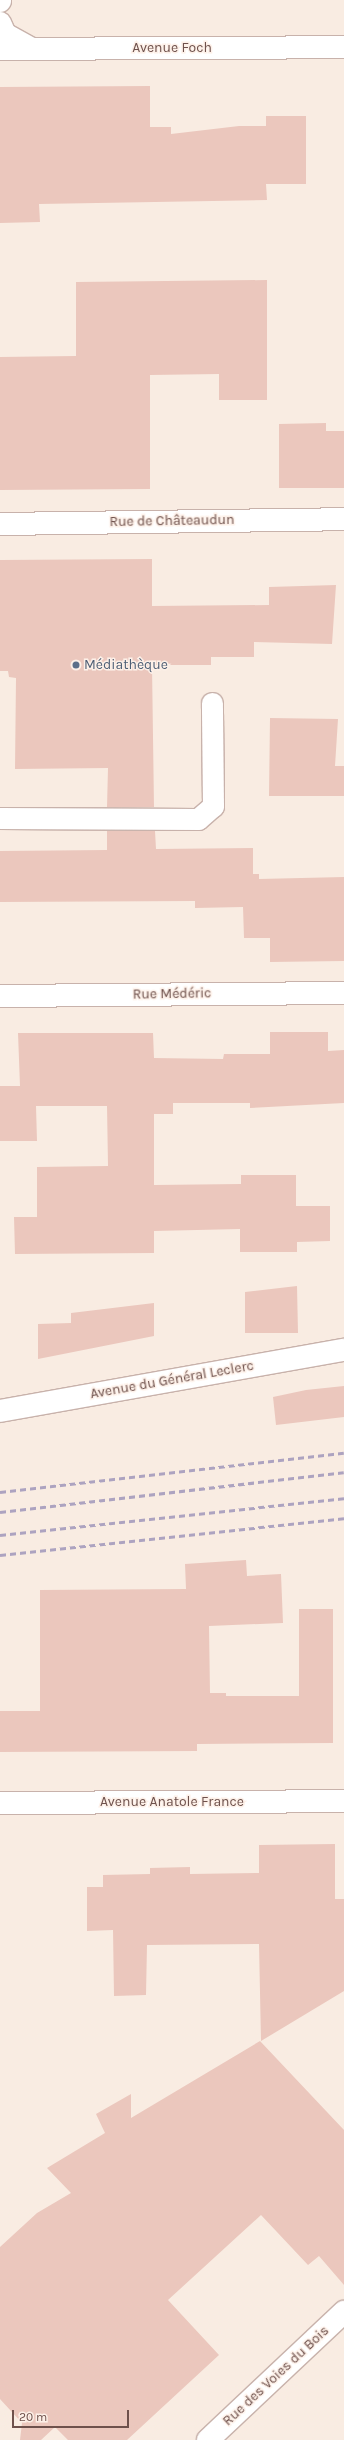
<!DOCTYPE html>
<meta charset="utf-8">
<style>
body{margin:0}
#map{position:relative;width:344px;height:2440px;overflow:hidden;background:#f9ece2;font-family:Karla,sans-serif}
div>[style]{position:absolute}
.building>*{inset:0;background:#ebc7bd}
.roads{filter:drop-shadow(1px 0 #c8b2ab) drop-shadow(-1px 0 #c8b2ab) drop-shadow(0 1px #c8b2ab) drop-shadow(0 -1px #c8b2ab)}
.lane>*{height:21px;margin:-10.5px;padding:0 10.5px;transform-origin:10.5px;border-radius:10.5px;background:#fff}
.street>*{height:22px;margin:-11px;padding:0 11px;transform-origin:11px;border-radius:11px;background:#fff}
.rail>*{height:3px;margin-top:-1.5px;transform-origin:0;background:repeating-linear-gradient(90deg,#ada3c0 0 6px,transparent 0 10px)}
.dots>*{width:11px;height:11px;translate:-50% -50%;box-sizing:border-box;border:2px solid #fdf0e8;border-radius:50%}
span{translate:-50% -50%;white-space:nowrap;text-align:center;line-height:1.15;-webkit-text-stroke:3px #fdf0e8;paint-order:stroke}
.street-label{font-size:14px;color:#6e514c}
.service-label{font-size:14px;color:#4e5e75}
.left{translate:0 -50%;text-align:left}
.scale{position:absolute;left:12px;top:2410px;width:117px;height:18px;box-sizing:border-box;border:2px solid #6e514c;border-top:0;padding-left:5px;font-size:12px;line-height:14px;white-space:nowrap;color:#6e514c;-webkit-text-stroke:3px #fdf0e8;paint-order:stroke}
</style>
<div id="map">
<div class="building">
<i style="clip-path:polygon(150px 86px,150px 127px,171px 127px,171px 134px,239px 126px,266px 126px,266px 116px,306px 116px,306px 184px,266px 184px,267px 200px,39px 204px,40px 222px,0 223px,0 87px)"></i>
<i style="clip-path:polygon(267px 280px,267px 400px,219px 400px,219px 374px,150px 375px,150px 489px,0 490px,0 357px,76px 356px,76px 282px)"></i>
<i style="clip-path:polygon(326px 423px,326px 431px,344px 431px,344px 488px,279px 488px,279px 424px)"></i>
<i style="clip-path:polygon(152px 559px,152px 606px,269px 605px,269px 587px,336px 585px,332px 644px,254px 642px,254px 657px,211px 657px,211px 665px,152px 665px,154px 807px,107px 807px,108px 768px,15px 769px,16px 678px,9px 677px,8px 671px,0 671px,0 560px)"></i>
<i style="clip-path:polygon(270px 718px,338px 719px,335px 766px,344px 766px,344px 796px,269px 796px)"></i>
<i style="clip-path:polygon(107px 831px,155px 831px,156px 849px,253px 848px,253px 874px,259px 874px,259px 879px,344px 877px,344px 961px,270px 962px,270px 938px,244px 938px,243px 907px,195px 908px,195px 901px,0 902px,0 851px,107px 850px)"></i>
<i style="clip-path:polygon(270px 1032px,328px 1032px,328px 1051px,344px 1050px,344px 1103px,250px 1108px,250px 1103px,173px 1103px,173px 1114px,154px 1114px,154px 1185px,241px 1184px,241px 1175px,296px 1175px,296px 1206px,330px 1206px,330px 1241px,297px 1242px,297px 1252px,240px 1252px,240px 1229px,154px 1231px,154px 1253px,15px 1254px,14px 1217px,37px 1217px,37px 1167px,108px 1166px,107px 1106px,36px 1106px,37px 1141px,0 1141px,0 1086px,20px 1086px,18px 1033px,153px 1033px,154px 1058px,223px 1059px,224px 1054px,270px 1054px)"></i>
<i style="clip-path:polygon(297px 1286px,298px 1333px,245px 1333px,245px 1292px)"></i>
<i style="clip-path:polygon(154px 1303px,154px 1336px,38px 1359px,38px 1324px,71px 1323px,71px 1313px)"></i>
<i style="clip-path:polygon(344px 1386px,344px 1417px,276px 1425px,273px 1397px,306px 1390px)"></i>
<i style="clip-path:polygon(246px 1560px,247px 1576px,281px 1574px,283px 1623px,209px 1626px,210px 1693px,226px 1693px,226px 1696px,299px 1696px,299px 1609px,333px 1609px,333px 1743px,197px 1744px,197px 1751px,0 1752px,0 1711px,40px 1711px,40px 1590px,186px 1589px,185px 1564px)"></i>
<i style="clip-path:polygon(335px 1844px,335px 1899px,344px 1899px,344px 1991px,261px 2041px,259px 1944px,147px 1945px,146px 1995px,114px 1996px,113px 1930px,87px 1931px,87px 1887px,103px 1887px,103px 1875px,150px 1874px,150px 1868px,190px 1867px,190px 1874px,259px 1873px,259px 1845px)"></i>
<i style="clip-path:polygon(260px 2041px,344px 2130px,344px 2285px,319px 2256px,308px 2265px,261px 2215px,168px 2300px,219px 2355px,127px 2440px,68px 2440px,55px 2427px,41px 2440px,20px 2440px,22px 2423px,0 2399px,0 2247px,37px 2213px,71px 2193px,47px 2168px,105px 2133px,96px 2114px,131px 2094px,131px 2118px)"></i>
</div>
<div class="roads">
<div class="lane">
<i style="left:0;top:818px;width:198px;rotate:0.3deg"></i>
<i style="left:198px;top:819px;width:20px;rotate:-41deg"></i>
<i style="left:213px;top:806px;width:103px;rotate:-90.6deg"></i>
</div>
<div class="street">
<i style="left:0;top:1px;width:1px;rotate:-90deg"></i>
<i style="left:0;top:23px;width:12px;rotate:66deg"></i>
<i style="left:5px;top:34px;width:31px;rotate:29deg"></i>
<i style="left:0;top:49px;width:344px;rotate:-0.3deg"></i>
<i style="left:0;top:524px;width:344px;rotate:-0.8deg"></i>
<i style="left:0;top:996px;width:344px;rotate:-0.5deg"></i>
<i style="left:0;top:1411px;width:349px;rotate:-10.1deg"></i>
<i style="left:0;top:1803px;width:344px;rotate:-0.3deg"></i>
<i style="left:208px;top:2440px;width:187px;rotate:-43.3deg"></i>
</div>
</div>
<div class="rail">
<i style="left:0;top:1492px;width:346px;rotate:-6.5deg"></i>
<i style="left:0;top:1512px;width:346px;rotate:-6.6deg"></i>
<i style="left:0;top:1535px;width:346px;rotate:-6.1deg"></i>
<i style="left:0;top:1555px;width:346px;rotate:-6.1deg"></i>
</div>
<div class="dots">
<i style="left:76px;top:665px;background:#5c6f8a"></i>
</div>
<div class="street-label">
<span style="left:172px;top:48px">Avenue Foch</span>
<span style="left:172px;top:521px;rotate:-1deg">Rue de Châteaudun</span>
<span style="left:172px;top:994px;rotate:-1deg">Rue Médéric</span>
<span style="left:172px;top:1380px;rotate:-10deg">Avenue du Général Leclerc</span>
<span style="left:172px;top:1802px">Avenue Anatole France</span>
<span style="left:276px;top:2376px;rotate:-43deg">Rue des Voies du Bois</span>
</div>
<div class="service-label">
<span class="left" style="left:84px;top:665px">Médiathèque</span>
</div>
<div class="scale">20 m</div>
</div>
